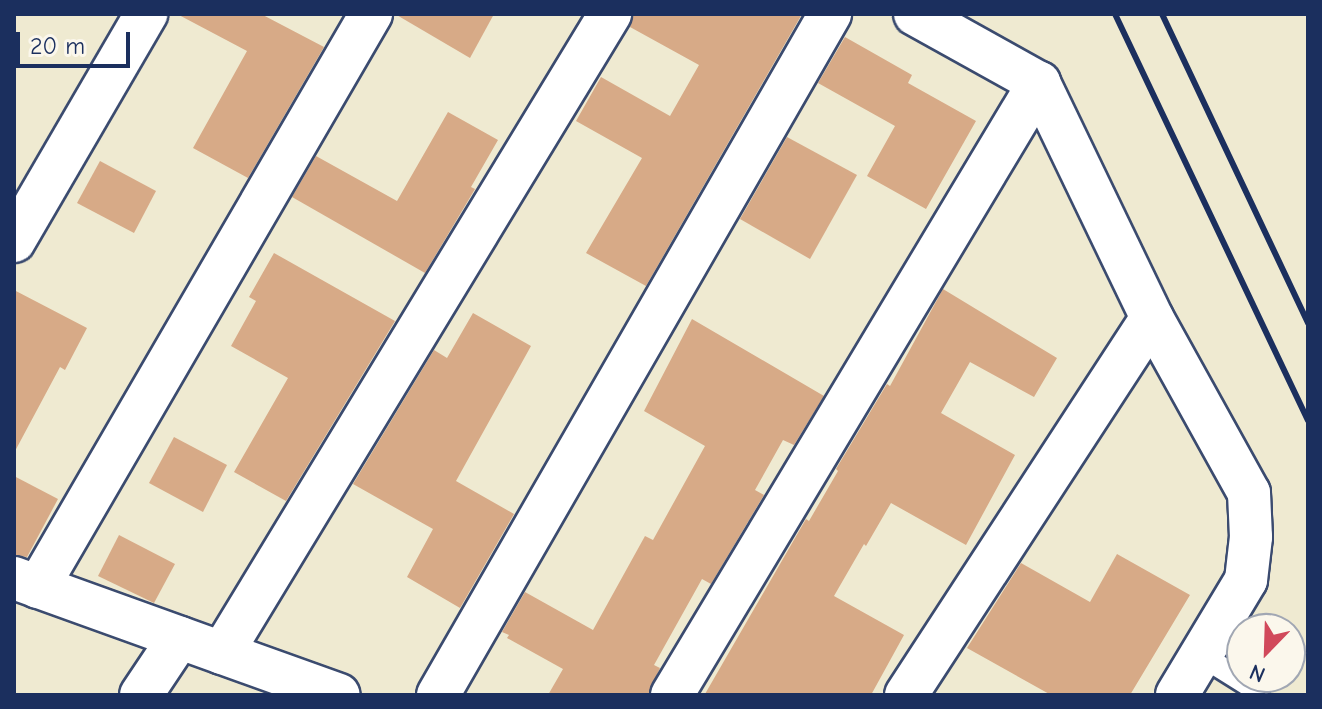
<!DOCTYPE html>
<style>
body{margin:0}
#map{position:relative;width:1322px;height:709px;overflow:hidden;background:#efead1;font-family:"Comic Neue",sans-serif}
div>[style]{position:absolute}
.building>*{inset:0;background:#d7aa87}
.roads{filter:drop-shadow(2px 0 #3b4b6f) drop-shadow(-2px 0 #3b4b6f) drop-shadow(0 2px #3b4b6f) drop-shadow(0 -2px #3b4b6f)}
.service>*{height:22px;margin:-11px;padding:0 11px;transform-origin:11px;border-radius:11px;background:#fff}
.minor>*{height:42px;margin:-21px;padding:0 21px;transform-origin:21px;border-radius:21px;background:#fff}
.rail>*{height:6px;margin:-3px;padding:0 3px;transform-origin:3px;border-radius:3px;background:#1b2f5e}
span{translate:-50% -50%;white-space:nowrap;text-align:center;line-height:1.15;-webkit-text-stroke:7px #fbf7ec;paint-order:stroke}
.frame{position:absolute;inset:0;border:16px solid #1b2f5e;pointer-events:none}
.north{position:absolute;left:1226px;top:613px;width:80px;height:80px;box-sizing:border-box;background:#fbf7ec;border:2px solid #a1a7b3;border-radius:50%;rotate:203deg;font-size:22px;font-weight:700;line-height:32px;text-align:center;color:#1b2f5e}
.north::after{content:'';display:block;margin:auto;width:28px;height:36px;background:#d1495b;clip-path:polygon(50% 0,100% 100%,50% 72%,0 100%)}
.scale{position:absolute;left:16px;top:32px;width:114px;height:36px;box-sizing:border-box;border:4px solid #1b2f5e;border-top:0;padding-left:10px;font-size:24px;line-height:28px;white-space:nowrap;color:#1b2f5e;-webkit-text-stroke:6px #fbf7ec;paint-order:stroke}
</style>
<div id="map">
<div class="building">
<i style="clip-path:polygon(177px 14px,261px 14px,324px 47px,248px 178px,193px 148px,247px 51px)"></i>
<i style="clip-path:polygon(395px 14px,494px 14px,470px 58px)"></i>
<i style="clip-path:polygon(634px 14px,802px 14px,646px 286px,586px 253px,642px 158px,576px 121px,601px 77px,670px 116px,699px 65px,630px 27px)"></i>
<i style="clip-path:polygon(845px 37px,912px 75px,908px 83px,976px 121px,926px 209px,867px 176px,895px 126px,818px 83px)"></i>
<i style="clip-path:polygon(448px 112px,498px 140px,471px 187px,475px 189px,425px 273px,292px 197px,316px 156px,397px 201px)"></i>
<i style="clip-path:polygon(787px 137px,857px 175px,810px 259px,740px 219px)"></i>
<i style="clip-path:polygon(100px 161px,156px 191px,134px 233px,77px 203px)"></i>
<i style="clip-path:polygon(274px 253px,395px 321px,286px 501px,234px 472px,288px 378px,231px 346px,256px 301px,249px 297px)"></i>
<i style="clip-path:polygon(943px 289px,1057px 358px,1034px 397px,970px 362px,941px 413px,1015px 455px,966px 545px,891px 503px,866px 546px,864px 544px,834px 596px,904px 635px,871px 695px,700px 695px,705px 694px,806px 519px,809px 521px,838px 471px,836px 469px,887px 384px,890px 386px)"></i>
<i style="clip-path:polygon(14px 290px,87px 328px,65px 370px,60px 367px,14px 453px)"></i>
<i style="clip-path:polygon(473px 313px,531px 346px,456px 481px,514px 514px,460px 608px,407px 577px,433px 529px,353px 484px,434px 350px,447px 358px)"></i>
<i style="clip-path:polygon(692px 319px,824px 396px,794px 445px,783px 440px,755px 490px,764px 495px,711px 584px,702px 579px,654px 665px,660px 668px,648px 695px,548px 695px,563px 669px,507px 638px,509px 635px,502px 632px,525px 592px,593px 630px,645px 536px,653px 540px,705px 446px,644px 411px)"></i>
<i style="clip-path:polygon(174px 437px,227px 465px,203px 512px,149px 483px)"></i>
<i style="clip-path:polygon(14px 476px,58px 499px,27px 557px,14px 555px)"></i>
<i style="clip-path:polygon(119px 535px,175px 564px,154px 603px,98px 576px)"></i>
<i style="clip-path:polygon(1117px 554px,1190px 595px,1130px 695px,1051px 695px,967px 648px,1021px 563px,1090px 602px)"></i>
</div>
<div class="roads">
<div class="service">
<i style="left:1201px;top:655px;width:57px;rotate:32deg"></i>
<i style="left:1249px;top:685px;width:13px;rotate:48deg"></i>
</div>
<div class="minor">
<i style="left:915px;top:14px;width:142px;rotate:29.1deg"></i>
<i style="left:1039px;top:83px;width:261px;rotate:64.3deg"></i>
<i style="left:1152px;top:318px;width:200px;rotate:61deg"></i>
<i style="left:1249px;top:493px;width:44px;rotate:87.4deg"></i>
<i style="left:1251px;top:537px;width:43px;rotate:96.6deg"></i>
<i style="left:1246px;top:580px;width:134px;rotate:121deg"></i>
<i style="left:14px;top:241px;width:263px;rotate:-59.8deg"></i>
<i style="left:14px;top:578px;width:345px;rotate:19.8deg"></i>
<i style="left:38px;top:587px;width:663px;rotate:-59.84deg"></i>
<i style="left:222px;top:653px;width:748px;rotate:-58.73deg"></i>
<i style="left:141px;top:695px;width:69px;rotate:-56.3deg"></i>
<i style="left:438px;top:695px;width:786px;rotate:-60.07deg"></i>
<i style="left:672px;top:695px;width:714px;rotate:-59.05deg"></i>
<i style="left:906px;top:695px;width:450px;rotate:-56.9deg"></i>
</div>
</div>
<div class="rail">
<i style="left:1115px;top:14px;width:450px;rotate:64.6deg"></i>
<i style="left:1162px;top:14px;width:342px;rotate:64.7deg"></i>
</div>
<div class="frame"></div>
<div class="north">N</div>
<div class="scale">20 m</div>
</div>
